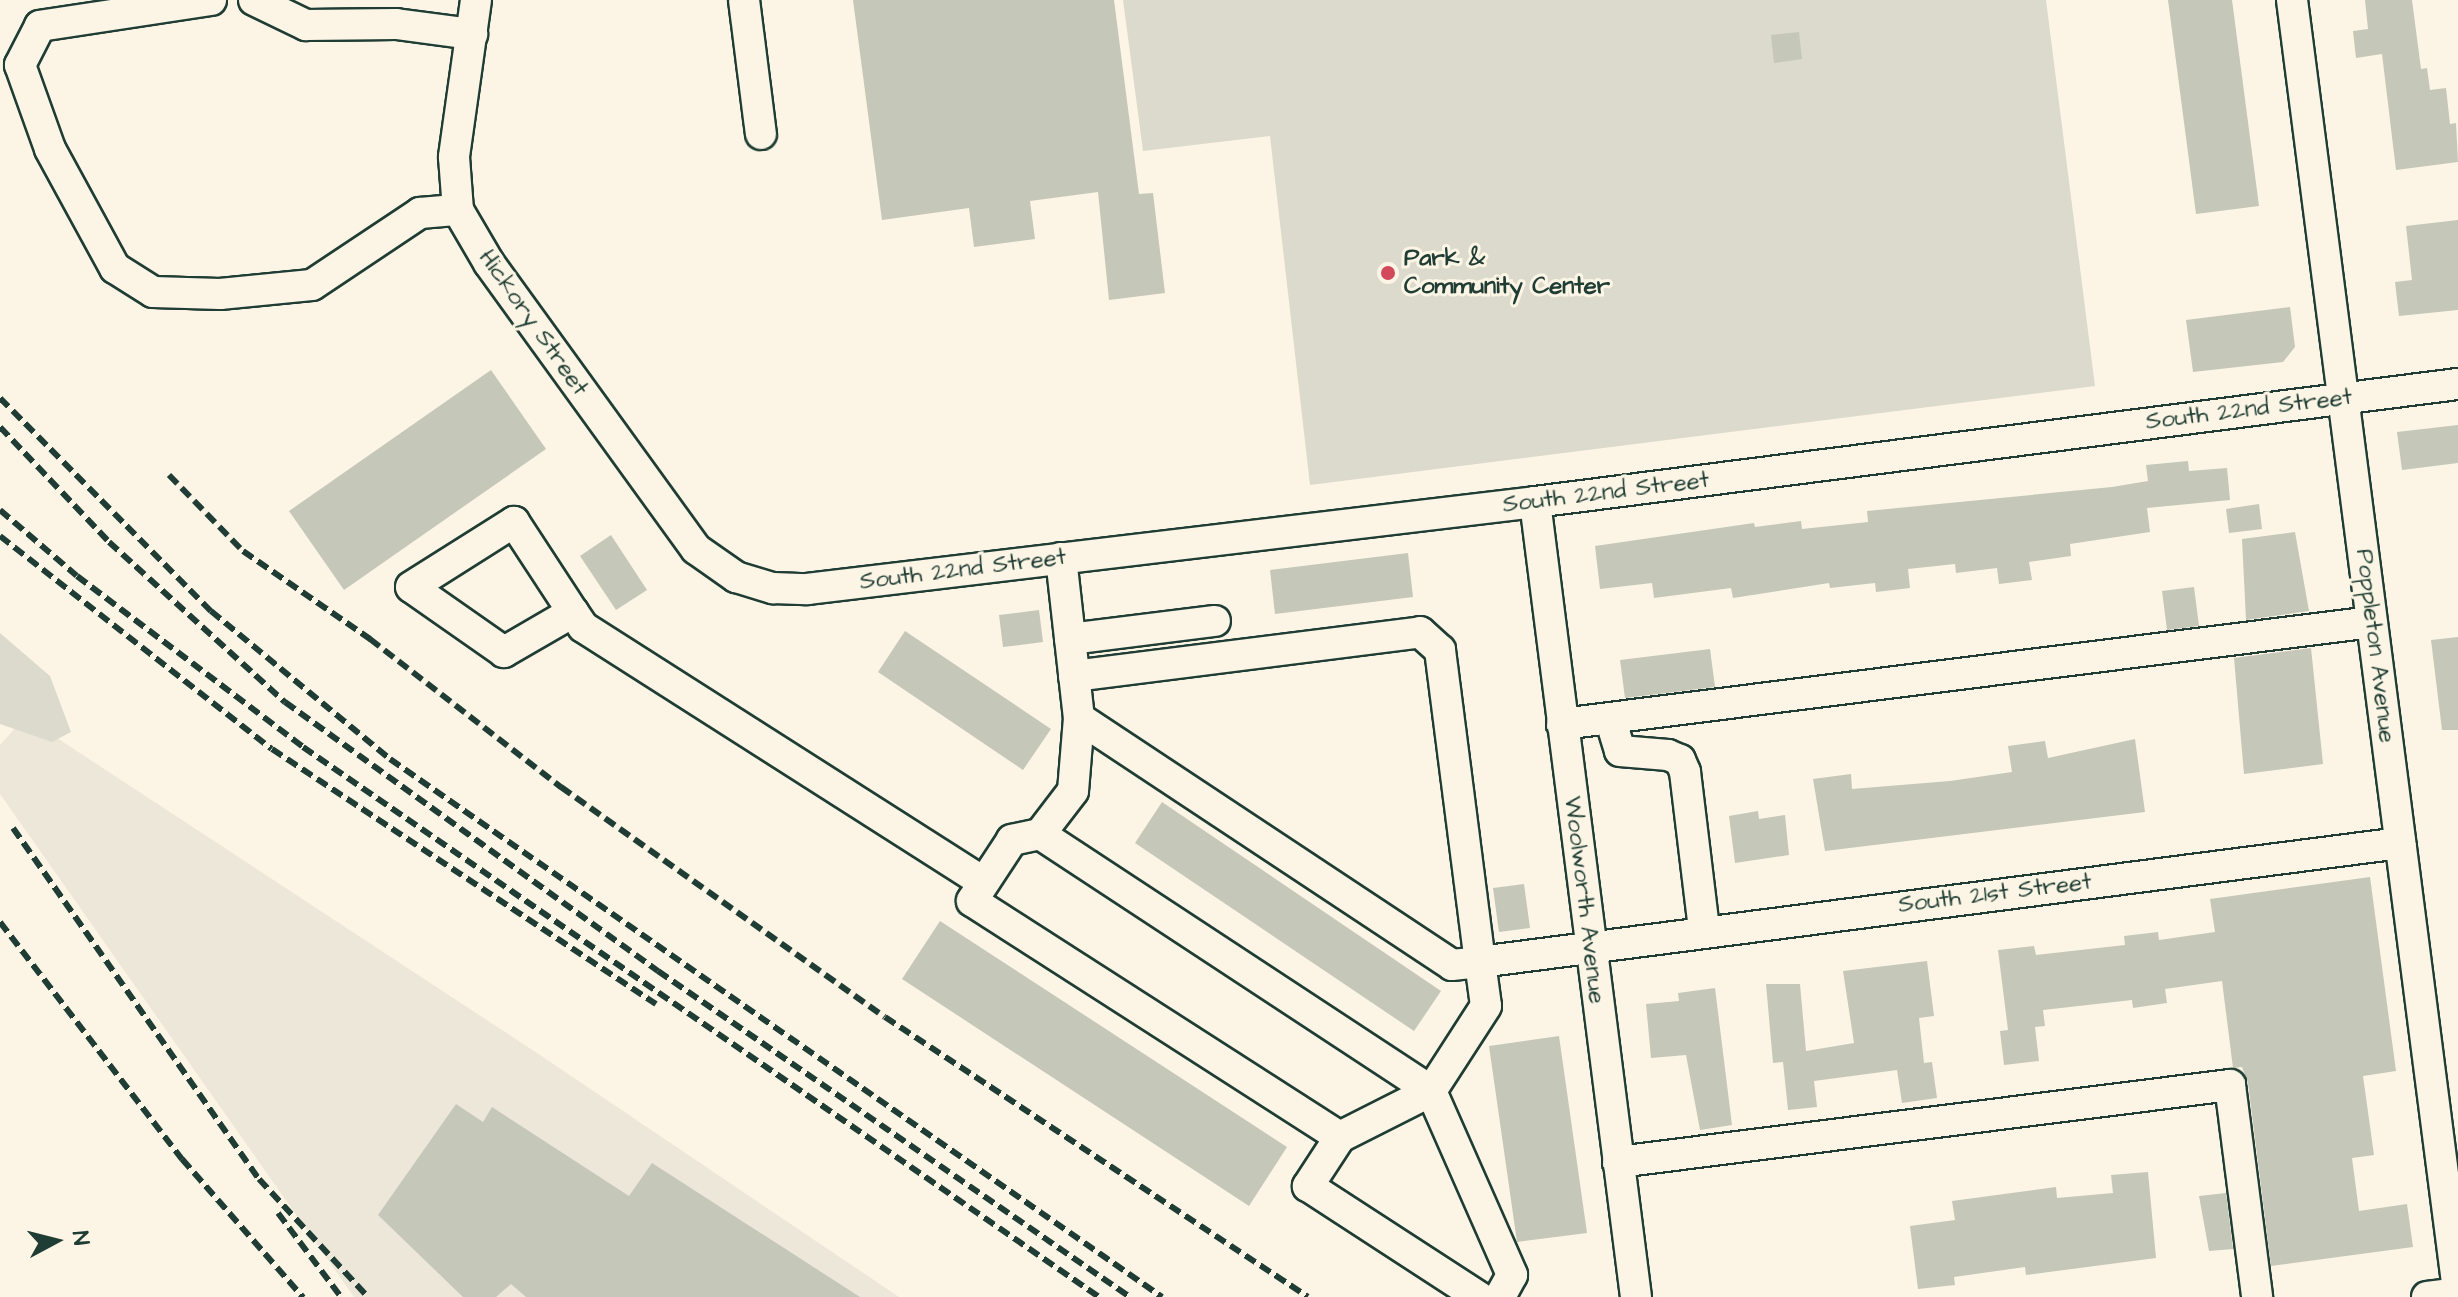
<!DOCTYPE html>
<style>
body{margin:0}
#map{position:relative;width:2458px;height:1297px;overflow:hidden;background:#fcf5e5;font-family:"Architects Daughter",sans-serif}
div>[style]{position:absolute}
.built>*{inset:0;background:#ece7d8}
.green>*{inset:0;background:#dcdacc}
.building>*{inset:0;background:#c5c7b9}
.roads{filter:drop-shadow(2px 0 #1f3d34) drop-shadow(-2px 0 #1f3d34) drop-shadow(0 2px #1f3d34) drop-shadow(0 -2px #1f3d34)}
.minor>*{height:30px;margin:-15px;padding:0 15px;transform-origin:15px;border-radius:15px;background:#fcf5e5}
.rail>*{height:6px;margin-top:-3px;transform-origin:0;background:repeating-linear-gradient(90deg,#1f3d34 0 12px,transparent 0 18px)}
.dots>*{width:22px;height:22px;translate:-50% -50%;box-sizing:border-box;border:4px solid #fcf5e5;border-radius:50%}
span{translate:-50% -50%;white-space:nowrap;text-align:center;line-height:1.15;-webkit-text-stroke:6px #fcf5e5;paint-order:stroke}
.poi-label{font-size:24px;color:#1f3d34;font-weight:700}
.left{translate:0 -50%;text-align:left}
.street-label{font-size:24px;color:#1f3d34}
.north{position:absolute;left:16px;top:1201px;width:80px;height:80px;-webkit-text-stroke:6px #fcf5e5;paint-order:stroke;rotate:83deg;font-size:22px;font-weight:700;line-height:32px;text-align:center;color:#1f3d34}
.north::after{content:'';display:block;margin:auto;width:28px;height:36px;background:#1f3d34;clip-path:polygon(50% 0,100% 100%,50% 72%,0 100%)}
</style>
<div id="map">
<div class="built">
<i style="clip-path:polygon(25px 717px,537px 1053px,899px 1297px,354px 1297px,0 794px,0 745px)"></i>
</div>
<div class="green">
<i style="clip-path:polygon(1123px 0,2046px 0,2095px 386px,1310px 485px,1270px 136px,1143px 151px)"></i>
<i style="clip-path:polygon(0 633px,50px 676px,71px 732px,52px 742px,0 724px)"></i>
</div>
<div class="building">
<i style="clip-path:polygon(853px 0,1114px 0,1139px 194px,1153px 193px,1165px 293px,1109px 300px,1098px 192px,1030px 201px,1035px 239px,974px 247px,969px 208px,882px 220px)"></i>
<i style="clip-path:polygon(2168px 0,2232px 0,2259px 206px,2196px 214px)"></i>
<i style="clip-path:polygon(2365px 0,2412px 0,2421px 69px,2427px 68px,2430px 90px,2446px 88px,2450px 124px,2456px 123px,2458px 162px,2396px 170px,2382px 54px,2356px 58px,2353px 31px,2368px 29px)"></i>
<i style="clip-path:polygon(1799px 32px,1802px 59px,1774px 63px,1771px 35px)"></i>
<i style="clip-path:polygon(2458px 220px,2458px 310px,2399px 316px,2395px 282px,2412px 280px,2406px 226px)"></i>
<i style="clip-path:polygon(2290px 307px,2295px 347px,2283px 362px,2193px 372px,2186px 320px)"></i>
<i style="clip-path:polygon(491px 370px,546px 449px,344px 590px,289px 511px)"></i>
<i style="clip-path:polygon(2458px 425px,2458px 463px,2402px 470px,2397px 432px)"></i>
<i style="clip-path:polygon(2188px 461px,2189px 471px,2227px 468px,2230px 500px,2147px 508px,2150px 532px,2070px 544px,2071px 556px,2029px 562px,2032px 580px,1999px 584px,1997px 568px,1956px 573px,1955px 564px,1908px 569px,1910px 588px,1876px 592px,1875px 583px,1830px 588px,1829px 583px,1733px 598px,1731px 588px,1654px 598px,1652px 583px,1600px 589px,1595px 546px,1754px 523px,1755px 527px,1801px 521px,1802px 529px,1868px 522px,1867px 511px,2112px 487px,2148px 481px,2146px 465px)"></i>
<i style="clip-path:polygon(2259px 504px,2262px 529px,2229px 533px,2226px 509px)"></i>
<i style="clip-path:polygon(2295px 532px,2309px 611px,2246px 620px,2242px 539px)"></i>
<i style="clip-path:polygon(611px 535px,647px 590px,616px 610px,580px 556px)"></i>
<i style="clip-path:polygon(1408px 553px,1413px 597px,1275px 614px,1270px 570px)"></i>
<i style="clip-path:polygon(2194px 587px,2199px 626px,2167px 630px,2162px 591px)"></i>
<i style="clip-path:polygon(1039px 610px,1043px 642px,1003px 647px,999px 615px)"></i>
<i style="clip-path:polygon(905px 631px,1051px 729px,1023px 770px,878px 672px)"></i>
<i style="clip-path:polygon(2458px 637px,2458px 730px,2442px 730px,2431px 640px)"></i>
<i style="clip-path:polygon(2311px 648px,2323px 764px,2244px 774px,2234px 658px)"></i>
<i style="clip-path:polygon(1710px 649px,1715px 687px,1625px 698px,1620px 660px)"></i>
<i style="clip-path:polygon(2135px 739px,2145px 812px,1825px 851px,1813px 779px,1851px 774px,1852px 789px,1950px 781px,2012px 772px,2008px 746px,2045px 741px,2048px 758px)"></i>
<i style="clip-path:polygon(1162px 802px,1441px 991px,1414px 1031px,1135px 843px)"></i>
<i style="clip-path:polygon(1758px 811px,1759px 819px,1785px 815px,1789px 855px,1735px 863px,1729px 816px)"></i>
<i style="clip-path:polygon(2370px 877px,2396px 1071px,2363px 1076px,2374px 1155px,2352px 1158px,2359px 1211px,2407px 1204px,2413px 1247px,2271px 1266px,2248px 1083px,2242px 1067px,2233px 1068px,2222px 981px,2165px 989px,2167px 1003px,2133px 1008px,2132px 1000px,2043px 1010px,2045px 1026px,2035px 1027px,2039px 1061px,2004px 1065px,2000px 1031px,2008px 1030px,1998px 950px,2034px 946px,2036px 955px,2125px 945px,2124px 936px,2158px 932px,2159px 940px,2215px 932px,2210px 899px)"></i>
<i style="clip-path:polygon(1524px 884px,1530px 928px,1499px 932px,1493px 888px)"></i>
<i style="clip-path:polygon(940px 921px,1287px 1147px,1249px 1206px,902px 979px)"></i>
<i style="clip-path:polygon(1927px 961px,1934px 1016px,1919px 1018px,1924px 1063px,1932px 1062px,1937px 1098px,1902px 1103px,1897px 1070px,1814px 1081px,1817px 1107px,1788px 1110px,1783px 1062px,1773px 1063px,1766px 984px,1800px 984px,1806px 1051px,1854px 1043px,1843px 971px)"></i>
<i style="clip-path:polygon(1715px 988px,1732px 1125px,1700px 1130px,1686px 1055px,1651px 1058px,1646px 1004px,1679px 1001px,1678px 993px)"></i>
<i style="clip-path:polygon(1559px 1036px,1587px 1233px,1517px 1242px,1489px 1046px)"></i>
<i style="clip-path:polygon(456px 1104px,483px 1122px,492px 1107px,629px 1196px,652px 1163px,860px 1297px,526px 1297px,511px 1284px,496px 1297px,463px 1297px,378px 1215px)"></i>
<i style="clip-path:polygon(2148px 1172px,2156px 1258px,2026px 1275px,2025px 1267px,1954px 1277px,1955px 1285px,1918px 1289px,1910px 1226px,1955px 1220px,1952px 1201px,2056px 1187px,2057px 1198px,2113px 1193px,2111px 1175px)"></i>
<i style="clip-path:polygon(2226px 1193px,2233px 1249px,2209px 1251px,2199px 1196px)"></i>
</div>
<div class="roads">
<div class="minor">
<i style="left:211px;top:0;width:173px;rotate:171.4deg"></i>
<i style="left:40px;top:26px;width:44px;rotate:117.1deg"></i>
<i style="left:20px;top:65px;width:89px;rotate:70.3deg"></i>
<i style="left:50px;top:149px;width:136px;rotate:61.4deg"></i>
<i style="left:115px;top:268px;width:45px;rotate:32.3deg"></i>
<i style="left:153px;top:292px;width:67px;rotate:1.7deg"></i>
<i style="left:220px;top:294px;width:92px;rotate:-5.6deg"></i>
<i style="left:312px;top:285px;width:130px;rotate:-33.7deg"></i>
<i style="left:420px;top:213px;width:38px;rotate:-5deg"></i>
<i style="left:254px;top:0;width:58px;rotate:25.7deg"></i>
<i style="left:306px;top:25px;width:90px;rotate:-0.6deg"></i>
<i style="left:396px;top:24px;width:77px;rotate:7.5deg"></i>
<i style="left:476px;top:0;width:159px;rotate:98deg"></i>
<i style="left:454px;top:157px;width:53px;rotate:85.7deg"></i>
<i style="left:458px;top:210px;width:61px;rotate:59.7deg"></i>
<i style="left:489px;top:263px;width:353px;rotate:54.1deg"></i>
<i style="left:696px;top:549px;width:49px;rotate:35deg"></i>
<i style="left:736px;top:577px;width:39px;rotate:17deg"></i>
<i style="left:773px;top:588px;width:34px;rotate:2deg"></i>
<i style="left:807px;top:589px;width:733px;rotate:-6.81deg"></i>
<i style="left:1535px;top:502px;width:931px;rotate:-7.29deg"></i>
<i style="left:744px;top:0;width:135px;rotate:82.8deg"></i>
<i style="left:2292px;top:0;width:1302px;rotate:82.67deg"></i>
<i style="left:1535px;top:502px;width:801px;rotate:82.76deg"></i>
<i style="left:1061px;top:558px;width:161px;rotate:83.6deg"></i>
<i style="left:1079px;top:718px;width:73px;rotate:94.7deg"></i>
<i style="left:1073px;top:791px;width:54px;rotate:127.5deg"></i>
<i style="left:1040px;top:834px;width:29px;rotate:168deg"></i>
<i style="left:1012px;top:840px;width:73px;rotate:123.3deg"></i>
<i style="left:972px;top:901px;width:437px;rotate:32.7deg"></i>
<i style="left:573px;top:612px;width:80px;rotate:149.9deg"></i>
<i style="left:504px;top:652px;width:113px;rotate:-145deg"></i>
<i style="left:411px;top:587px;width:122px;rotate:-32.3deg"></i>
<i style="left:514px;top:522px;width:108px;rotate:56.8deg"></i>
<i style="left:573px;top:612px;width:18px;rotate:56deg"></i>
<i style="left:583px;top:627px;width:475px;rotate:32.5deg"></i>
<i style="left:1070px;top:639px;width:146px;rotate:-7.1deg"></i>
<i style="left:1074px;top:676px;width:349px;rotate:-7.2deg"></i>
<i style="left:1420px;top:632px;width:27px;rotate:42deg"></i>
<i style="left:1440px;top:650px;width:315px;rotate:82.7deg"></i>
<i style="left:1480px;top:962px;width:928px;rotate:-7.37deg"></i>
<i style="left:1079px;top:718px;width:447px;rotate:33.5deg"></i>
<i style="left:1452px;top:965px;width:28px;rotate:-6deg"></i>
<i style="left:1480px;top:962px;width:44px;rotate:82.2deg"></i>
<i style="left:1486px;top:1006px;width:101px;rotate:122.9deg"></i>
<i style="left:1431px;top:1091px;width:102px;rotate:153.2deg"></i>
<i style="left:1340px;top:1137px;width:59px;rotate:123.1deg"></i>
<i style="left:1308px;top:1186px;width:204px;rotate:33deg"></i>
<i style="left:1610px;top:718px;width:34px;rotate:73deg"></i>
<i style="left:1620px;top:751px;width:48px;rotate:4.8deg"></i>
<i style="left:1668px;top:755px;width:13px;rotate:23deg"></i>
<i style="left:1680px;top:760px;width:13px;rotate:67deg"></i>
<i style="left:1685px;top:772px;width:159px;rotate:83.1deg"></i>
<i style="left:1562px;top:724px;width:816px;rotate:-7.18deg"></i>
<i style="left:1040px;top:834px;width:468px;rotate:33.3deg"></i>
<i style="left:1431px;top:1091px;width:201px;rotate:66.2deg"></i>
<i style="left:1512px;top:1275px;width:25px;rotate:119deg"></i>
<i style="left:1618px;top:1162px;width:617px;rotate:-7.17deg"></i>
<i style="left:2230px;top:1085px;width:214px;rotate:82.7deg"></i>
<i style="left:2427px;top:1297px;width:31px;rotate:-7deg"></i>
</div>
</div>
<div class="rail">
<i style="left:0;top:398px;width:300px;rotate:45.3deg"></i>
<i style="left:211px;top:611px;width:232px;rotate:39.6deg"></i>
<i style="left:390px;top:759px;width:941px;rotate:34.87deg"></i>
<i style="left:0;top:427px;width:158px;rotate:46.5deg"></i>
<i style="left:109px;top:542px;width:238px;rotate:42.3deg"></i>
<i style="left:285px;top:702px;width:460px;rotate:35.8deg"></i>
<i style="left:658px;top:971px;width:574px;rotate:34.63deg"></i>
<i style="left:169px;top:475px;width:106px;rotate:45.8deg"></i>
<i style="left:243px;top:551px;width:155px;rotate:34.7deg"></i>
<i style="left:370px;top:639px;width:242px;rotate:37.8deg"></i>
<i style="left:561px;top:787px;width:397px;rotate:35.4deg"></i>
<i style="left:885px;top:1017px;width:507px;rotate:33.5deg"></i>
<i style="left:0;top:510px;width:101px;rotate:40.6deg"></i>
<i style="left:77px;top:576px;width:283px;rotate:37.1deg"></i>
<i style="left:303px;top:747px;width:968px;rotate:34.64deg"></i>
<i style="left:0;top:536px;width:345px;rotate:38.1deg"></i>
<i style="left:272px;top:749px;width:461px;rotate:33.6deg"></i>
<i style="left:13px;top:828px;width:429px;rotate:55deg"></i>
<i style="left:259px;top:1179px;width:161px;rotate:47.3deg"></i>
<i style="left:0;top:922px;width:299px;rotate:52.5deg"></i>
<i style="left:182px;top:1159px;width:184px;rotate:48.8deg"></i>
<i style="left:278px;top:1213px;width:105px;rotate:53.1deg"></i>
</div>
<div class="dots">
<i style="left:1388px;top:273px;background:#d1495b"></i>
</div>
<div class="poi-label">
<span class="left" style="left:1404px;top:273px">Park &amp;<br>Community Center</span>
</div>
<div class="street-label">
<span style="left:533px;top:323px;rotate:55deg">Hickory Street</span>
<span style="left:2249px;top:410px;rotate:-7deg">South 22nd Street</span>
<span style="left:1606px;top:493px;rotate:-7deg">South 22nd Street</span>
<span style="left:963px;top:570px;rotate:-7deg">South 22nd Street</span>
<span style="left:2375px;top:646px;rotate:83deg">Poppleton Avenue</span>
<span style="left:1995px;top:894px;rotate:-7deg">South 21st Street</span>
<span style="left:1584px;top:900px;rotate:83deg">Woolworth Avenue</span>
</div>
<div class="north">N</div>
</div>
